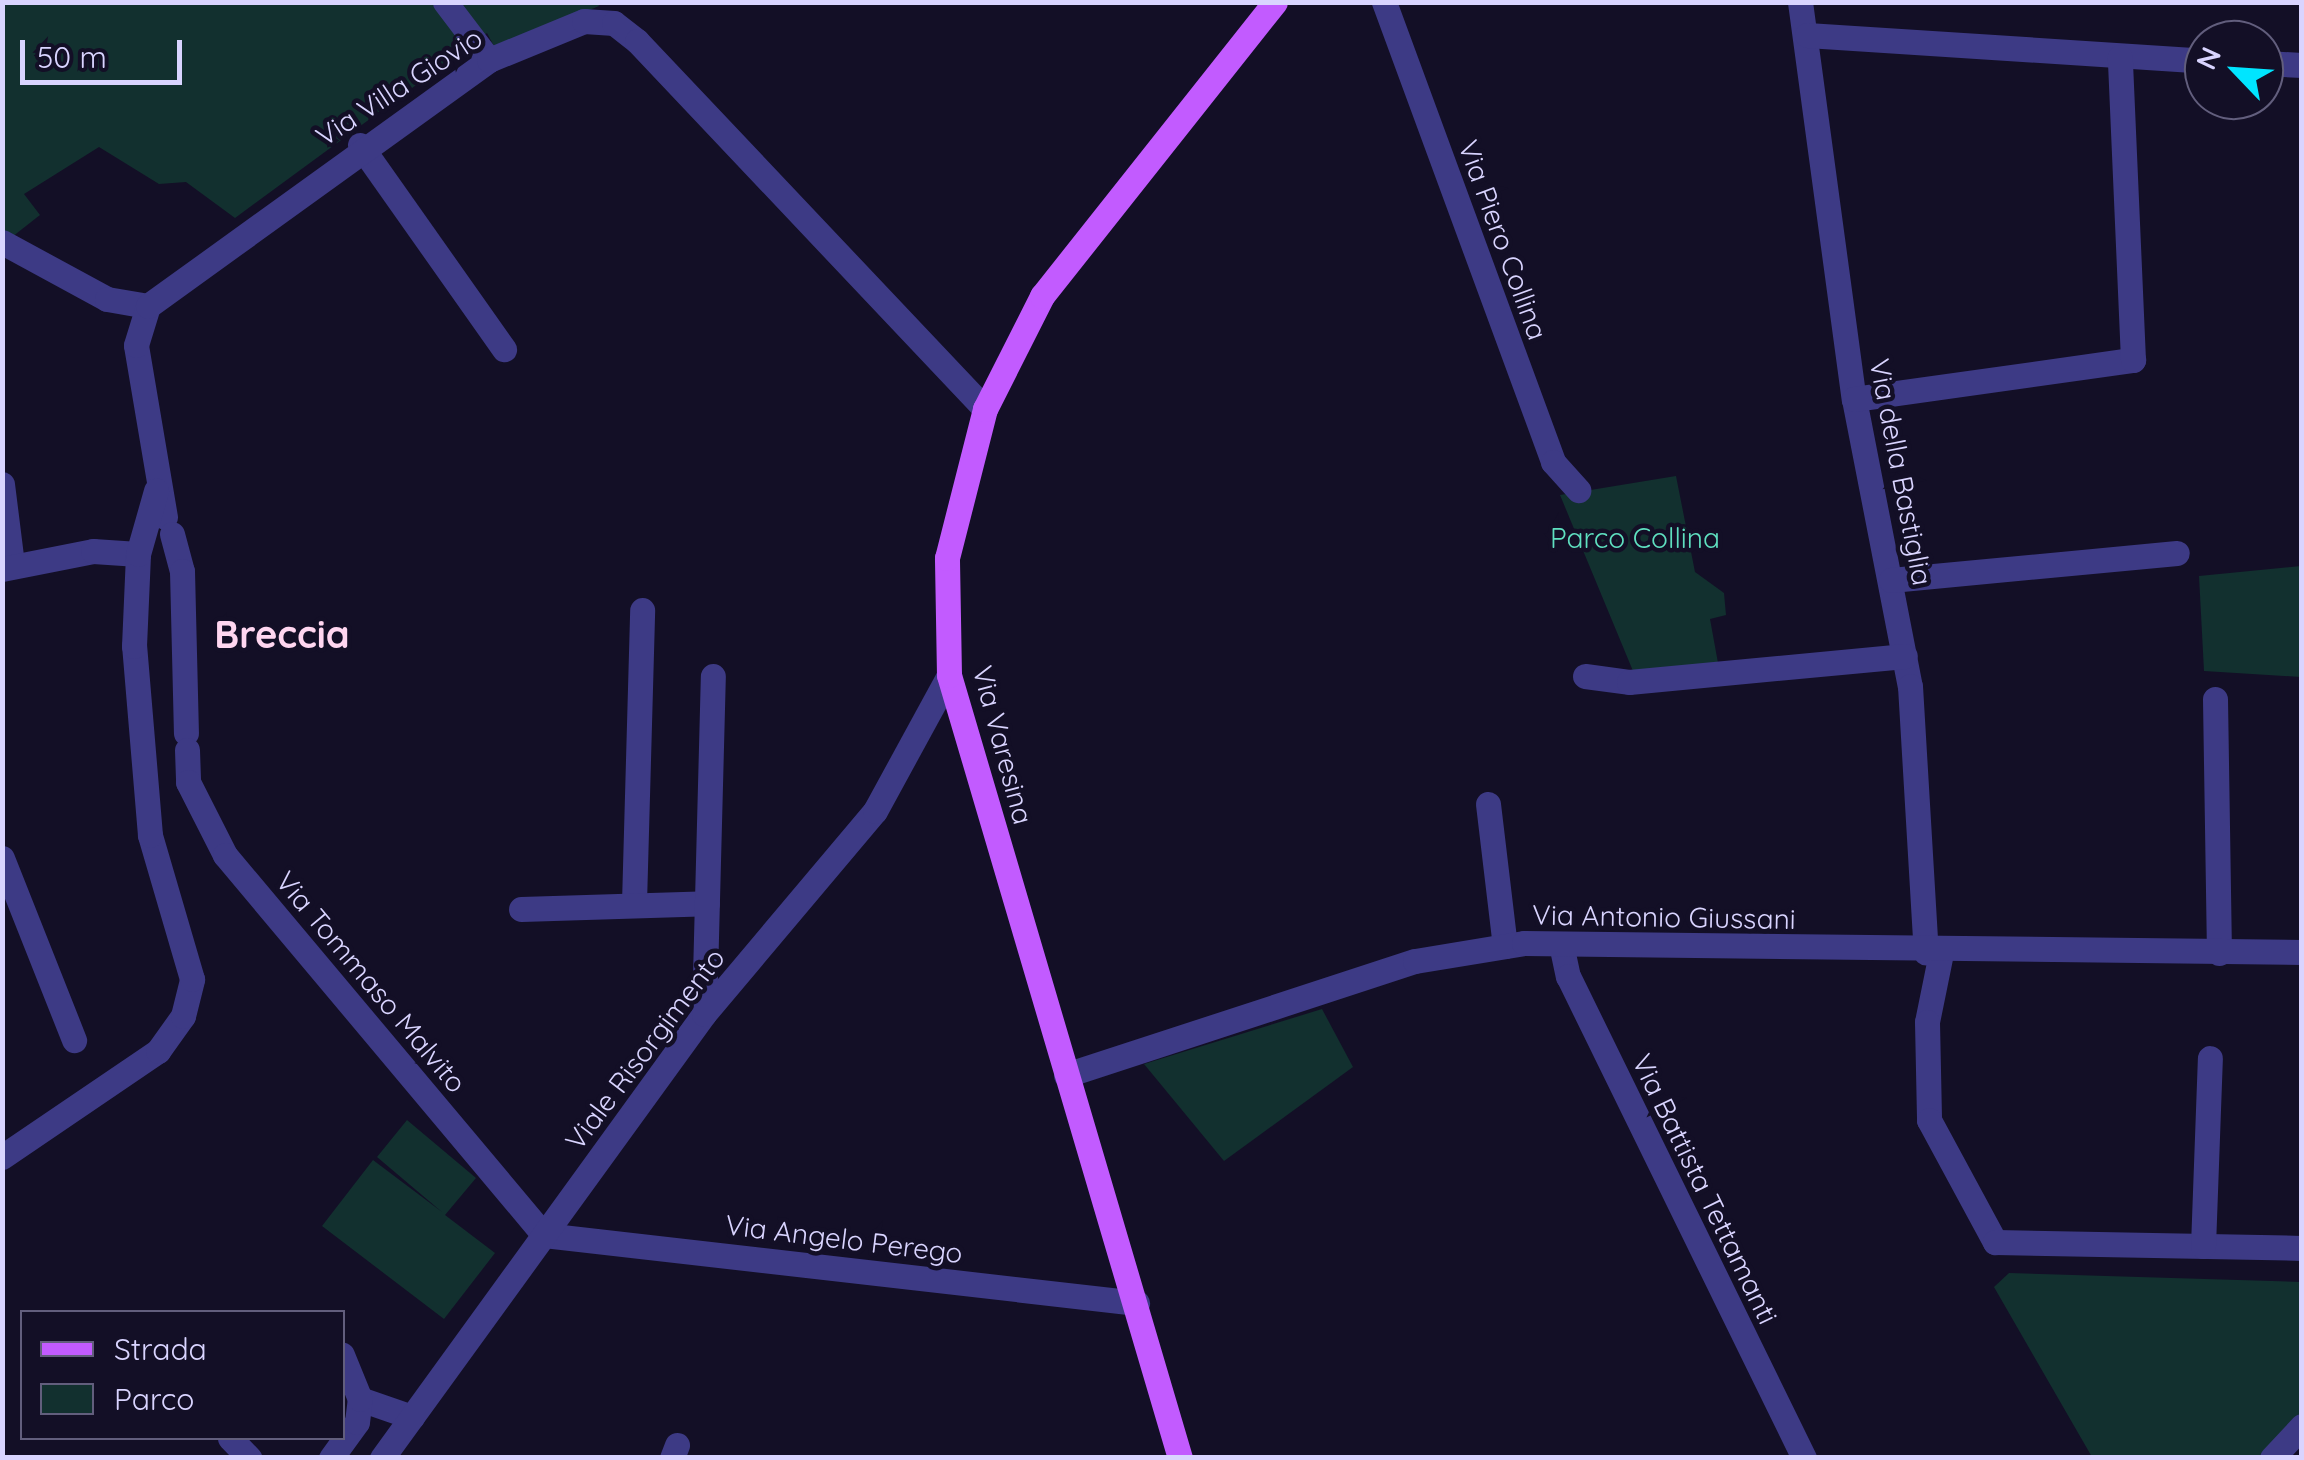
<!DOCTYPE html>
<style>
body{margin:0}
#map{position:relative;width:2304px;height:1460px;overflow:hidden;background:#130f26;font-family:Quicksand,sans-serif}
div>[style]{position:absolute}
.green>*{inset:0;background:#12302f}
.minor>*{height:25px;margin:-12.5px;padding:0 12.5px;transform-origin:12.5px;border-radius:12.5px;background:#3d3a85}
.major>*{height:25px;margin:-12.5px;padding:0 12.5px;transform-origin:12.5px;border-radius:12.5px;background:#c25bff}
span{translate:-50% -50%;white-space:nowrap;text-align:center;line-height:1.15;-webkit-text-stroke:9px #130f26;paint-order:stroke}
.street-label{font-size:28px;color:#d9d4ff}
.park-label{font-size:28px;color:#5fe0c0}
.district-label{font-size:38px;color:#ffd6f0;font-weight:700}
.frame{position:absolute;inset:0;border:5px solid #d9d4ff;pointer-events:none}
.legend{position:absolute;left:20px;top:1310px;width:325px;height:130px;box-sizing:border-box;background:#130f26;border:2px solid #625e7d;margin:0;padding:12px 18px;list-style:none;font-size:30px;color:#d9d4ff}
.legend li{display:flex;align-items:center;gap:20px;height:50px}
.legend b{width:50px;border:2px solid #625e7d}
.north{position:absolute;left:2184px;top:20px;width:100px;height:100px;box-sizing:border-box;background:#130f26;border:2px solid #625e7d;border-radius:50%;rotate:295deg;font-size:28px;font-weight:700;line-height:40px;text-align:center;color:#d9d4ff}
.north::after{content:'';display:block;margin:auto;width:35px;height:45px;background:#00e5ff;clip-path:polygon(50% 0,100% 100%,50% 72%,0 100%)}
.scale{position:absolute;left:20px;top:40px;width:162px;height:45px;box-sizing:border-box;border:5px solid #d9d4ff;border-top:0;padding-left:12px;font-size:30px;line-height:35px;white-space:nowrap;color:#d9d4ff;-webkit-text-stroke:8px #130f26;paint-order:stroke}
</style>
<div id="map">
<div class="green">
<i style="clip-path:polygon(2px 3px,597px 2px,599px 6px,496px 50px,487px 33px,235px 218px,186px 182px,159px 184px,99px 147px,24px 194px,40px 215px,12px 237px,2px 232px)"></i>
<i style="clip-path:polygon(1676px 476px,1695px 572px,1724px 593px,1726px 615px,1710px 619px,1718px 663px,1633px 671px,1560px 495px)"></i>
<i style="clip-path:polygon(2301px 566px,2301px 677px,2204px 671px,2199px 576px)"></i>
<i style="clip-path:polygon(1322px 1009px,1353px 1067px,1224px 1161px,1144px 1064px)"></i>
<i style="clip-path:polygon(407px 1120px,476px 1178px,445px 1215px,495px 1253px,444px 1319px,322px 1226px,373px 1160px,442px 1212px,377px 1157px)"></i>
<i style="clip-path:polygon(2009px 1273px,2301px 1282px,2301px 1412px,2258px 1457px,2092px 1457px,1994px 1287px)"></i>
</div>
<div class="minor">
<i style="left:445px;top:2px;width:73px;rotate:52.8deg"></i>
<i style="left:1384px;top:2px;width:490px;rotate:69.8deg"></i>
<i style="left:1553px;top:462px;width:38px;rotate:48deg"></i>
<i style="left:1800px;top:2px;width:401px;rotate:82.3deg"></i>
<i style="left:1854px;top:399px;width:292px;rotate:79deg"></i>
<i style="left:1910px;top:686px;width:267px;rotate:86.6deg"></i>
<i style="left:1807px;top:35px;width:398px;rotate:3.7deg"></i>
<i style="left:2264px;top:63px;width:38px;rotate:3deg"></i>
<i style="left:360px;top:145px;width:250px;rotate:54.8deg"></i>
<i style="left:2px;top:242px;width:119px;rotate:28.5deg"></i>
<i style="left:107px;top:299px;width:42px;rotate:9.7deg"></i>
<i style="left:1854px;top:399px;width:282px;rotate:-8deg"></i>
<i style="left:2133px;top:360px;width:303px;rotate:-92.5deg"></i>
<i style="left:2px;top:484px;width:81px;rotate:82.9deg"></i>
<i style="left:165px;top:517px;width:174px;rotate:-99.6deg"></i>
<i style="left:136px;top:345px;width:41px;rotate:-72.9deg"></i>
<i style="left:148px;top:306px;width:420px;rotate:-35.8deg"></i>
<i style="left:489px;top:60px;width:103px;rotate:-22.3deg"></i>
<i style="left:584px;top:21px;width:30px;rotate:4deg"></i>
<i style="left:614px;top:23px;width:29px;rotate:38deg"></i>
<i style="left:637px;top:41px;width:506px;rotate:46.6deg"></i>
<i style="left:172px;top:534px;width:38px;rotate:75deg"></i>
<i style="left:182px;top:571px;width:162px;rotate:88.6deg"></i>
<i style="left:2px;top:569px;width:93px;rotate:-11.2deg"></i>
<i style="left:93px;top:551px;width:45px;rotate:3.8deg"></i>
<i style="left:1891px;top:580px;width:287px;rotate:-5.4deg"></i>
<i style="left:1585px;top:676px;width:44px;rotate:7.8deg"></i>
<i style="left:1629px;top:682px;width:277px;rotate:-5.4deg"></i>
<i style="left:2215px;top:699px;width:254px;rotate:89.1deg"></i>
<i style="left:187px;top:750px;width:32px;rotate:88deg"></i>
<i style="left:188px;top:782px;width:82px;rotate:63.1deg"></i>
<i style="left:225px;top:855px;width:496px;rotate:50deg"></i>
<i style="left:1488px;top:804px;width:143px;rotate:83.2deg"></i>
<i style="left:2px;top:858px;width:196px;rotate:68.4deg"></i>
<i style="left:634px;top:903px;width:293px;rotate:-88.4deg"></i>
<i style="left:521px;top:909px;width:186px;rotate:-1.8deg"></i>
<i style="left:1561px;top:944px;width:33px;rotate:78deg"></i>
<i style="left:1568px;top:976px;width:537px;rotate:63.91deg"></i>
<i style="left:1941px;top:953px;width:70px;rotate:101.5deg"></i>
<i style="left:1927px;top:1022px;width:98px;rotate:88.8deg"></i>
<i style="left:1929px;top:1120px;width:139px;rotate:61.6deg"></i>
<i style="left:1995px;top:1242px;width:307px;rotate:1.1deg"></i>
<i style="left:704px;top:1014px;width:338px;rotate:-88.5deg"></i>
<i style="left:1066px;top:1075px;width:367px;rotate:-18.1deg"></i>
<i style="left:1415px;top:961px;width:110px;rotate:-9.4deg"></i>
<i style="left:1524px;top:943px;width:778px;rotate:0.66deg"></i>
<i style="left:2px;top:1157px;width:189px;rotate:-34.2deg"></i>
<i style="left:158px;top:1051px;width:43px;rotate:-54.5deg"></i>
<i style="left:183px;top:1016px;width:38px;rotate:-76deg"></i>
<i style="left:192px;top:979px;width:150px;rotate:-106.3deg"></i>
<i style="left:150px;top:835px;width:190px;rotate:-94.8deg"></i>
<i style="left:134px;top:646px;width:92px;rotate:-87.5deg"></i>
<i style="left:138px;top:554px;width:66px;rotate:-74.1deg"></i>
<i style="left:544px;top:1235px;width:597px;rotate:6.54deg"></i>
<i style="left:2203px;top:1246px;width:188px;rotate:-87.9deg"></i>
<i style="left:360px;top:1399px;width:55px;rotate:19.1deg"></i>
<i style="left:230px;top:1438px;width:28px;rotate:46deg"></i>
<i style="left:331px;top:1458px;width:44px;rotate:-54.2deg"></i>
<i style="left:357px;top:1422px;width:23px;rotate:-83deg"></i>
<i style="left:360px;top:1399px;width:48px;rotate:-112.2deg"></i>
<i style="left:382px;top:1458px;width:548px;rotate:-54.05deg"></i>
<i style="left:704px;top:1014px;width:265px;rotate:-49.9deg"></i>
<i style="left:875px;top:811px;width:155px;rotate:-61.4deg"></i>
<i style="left:672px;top:1458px;width:14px;rotate:-69deg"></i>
<i style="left:2272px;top:1458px;width:44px;rotate:-46.8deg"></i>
</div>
<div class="major">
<i style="left:1180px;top:1458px;width:816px;rotate:-106.44deg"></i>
<i style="left:949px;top:675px;width:117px;rotate:-91deg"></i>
<i style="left:947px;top:558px;width:154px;rotate:-75.7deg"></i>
<i style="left:985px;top:409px;width:127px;rotate:-63.2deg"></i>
<i style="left:1042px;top:296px;width:375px;rotate:-51.6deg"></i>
</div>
<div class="street-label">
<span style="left:399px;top:87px;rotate:-33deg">Via Villa Giovio</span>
<span style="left:1503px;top:240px;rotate:70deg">Via Piero Collina</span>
<span style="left:1901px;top:472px;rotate:79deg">Via della Bastiglia</span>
<span style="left:1003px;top:745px;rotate:75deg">Via Varesina</span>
<span style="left:1664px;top:917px;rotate:1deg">Via Antonio Giussani</span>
<span style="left:371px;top:982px;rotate:50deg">Via Tommaso Malvito</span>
<span style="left:645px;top:1049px;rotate:-53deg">Viale Risorgimento</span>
<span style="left:1705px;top:1189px;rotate:64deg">Via Battista Tettamanti</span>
<span style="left:844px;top:1239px;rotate:7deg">Via Angelo Perego</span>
</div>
<div class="park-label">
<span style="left:1635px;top:538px">Parco Collina</span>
</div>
<div class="district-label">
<span style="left:282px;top:635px">Breccia</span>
</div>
<div class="frame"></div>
<ul class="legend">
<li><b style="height:12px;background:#c25bff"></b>Strada</li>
<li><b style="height:28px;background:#12302f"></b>Parco</li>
</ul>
<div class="north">N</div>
<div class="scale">50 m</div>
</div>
